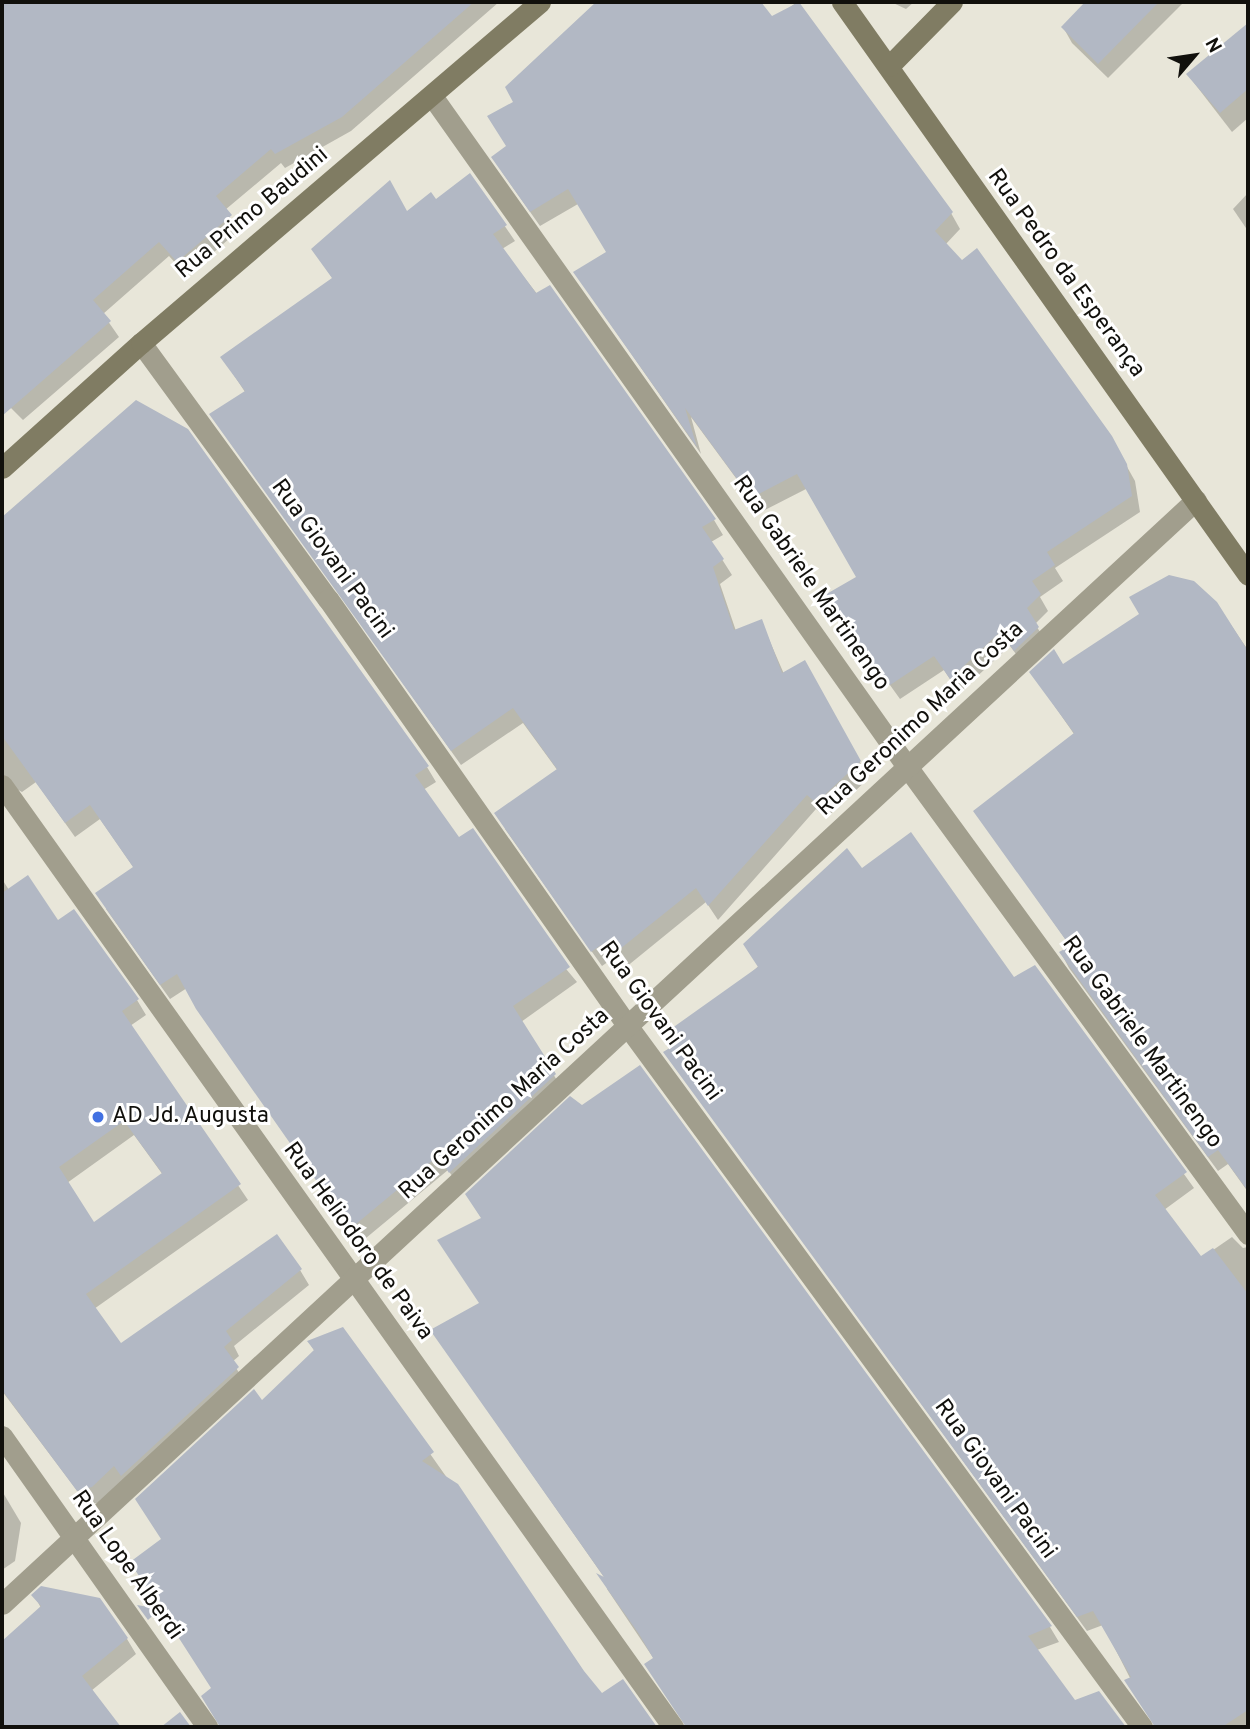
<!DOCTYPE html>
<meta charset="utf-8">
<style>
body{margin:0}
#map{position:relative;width:1250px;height:1729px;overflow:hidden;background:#e8e6d9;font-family:Overpass,sans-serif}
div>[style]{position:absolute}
.shadow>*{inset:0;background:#0003}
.building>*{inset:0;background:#b2b8c4}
.street>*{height:21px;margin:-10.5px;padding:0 10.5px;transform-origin:10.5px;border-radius:10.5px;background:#a19e8d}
.secondary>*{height:21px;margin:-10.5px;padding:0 10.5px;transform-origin:10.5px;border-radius:10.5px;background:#807c63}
.dots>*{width:19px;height:19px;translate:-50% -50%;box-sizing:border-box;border:4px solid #fff;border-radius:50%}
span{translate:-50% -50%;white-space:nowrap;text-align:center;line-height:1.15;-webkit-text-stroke:6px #fff;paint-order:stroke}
.street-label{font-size:23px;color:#11100c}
.poi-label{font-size:23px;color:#11100c}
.left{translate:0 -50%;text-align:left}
.frame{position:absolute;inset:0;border:4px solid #11100c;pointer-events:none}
.north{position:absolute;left:1159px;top:21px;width:70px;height:70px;-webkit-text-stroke:5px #fff;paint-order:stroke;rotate:61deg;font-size:19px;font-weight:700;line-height:28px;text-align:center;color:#11100c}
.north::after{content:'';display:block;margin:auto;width:24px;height:32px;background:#11100c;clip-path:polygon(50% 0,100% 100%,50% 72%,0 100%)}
</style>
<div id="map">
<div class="shadow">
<i style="clip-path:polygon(2px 2px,499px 2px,351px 131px,285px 168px,281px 163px,225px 210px,239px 230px,187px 276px,169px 256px,103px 314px,119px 337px,23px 420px,8px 405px,2px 410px)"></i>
<i style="clip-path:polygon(598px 2px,759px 2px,773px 20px,797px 2px,951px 213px,960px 229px,945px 245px,1126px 465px,1135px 481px,1140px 512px,1055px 568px,1063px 581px,1040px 597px,1048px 611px,1035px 624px,1047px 643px,1024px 665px,1010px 646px,959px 693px,944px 670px,900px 699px,826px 596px,858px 578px,808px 488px,761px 512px,691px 417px,701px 454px,575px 273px,609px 253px,578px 204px,540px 226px,502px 172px,516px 103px,507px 87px)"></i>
<i style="clip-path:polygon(891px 2px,914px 2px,906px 9px)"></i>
<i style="clip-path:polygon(1088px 2px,1184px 2px,1108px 78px,1072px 43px,1063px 27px)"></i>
<i style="clip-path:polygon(1248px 26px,1248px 118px,1232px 132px,1188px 75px)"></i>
<i style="clip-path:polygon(470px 175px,515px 241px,502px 249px,714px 520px,723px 535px,711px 542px,732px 575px,720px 584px,736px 631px,761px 621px,784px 674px,804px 663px,869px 778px,826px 818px,816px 809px,718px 920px,706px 902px,620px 972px,612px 959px,602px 966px,505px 829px,558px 771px,523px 723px,461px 765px,212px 415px,245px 392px,222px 357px,333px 279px,313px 249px,436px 201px)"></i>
<i style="clip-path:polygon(1248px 193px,1248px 231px,1233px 209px)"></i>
<i style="clip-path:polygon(137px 402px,427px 767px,436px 782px,423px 790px,458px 840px,577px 982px,521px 1022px,563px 1090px,459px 1186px,448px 1170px,360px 1243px,187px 988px,170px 999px,106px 909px,134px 868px,100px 819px,75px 837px,36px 782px,22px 792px,11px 786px,2px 790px,2px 521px)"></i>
<i style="clip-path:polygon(1216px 603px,1248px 650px,1248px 1192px,1228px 1164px,1218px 1171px,1069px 968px,1061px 953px,1071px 947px,975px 811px,1074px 734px,1031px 672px,1062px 666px)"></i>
<i style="clip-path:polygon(862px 871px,1013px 979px,1035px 967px,1194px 1188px,1164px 1210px,1200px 1259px,1232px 1237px,1243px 1248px,1248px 1247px,1248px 1727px,1155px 1727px,1103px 1625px,1087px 1631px,665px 1052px)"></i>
<i style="clip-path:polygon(evenodd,2px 879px,9px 890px,58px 922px,137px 1000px,146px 1015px,130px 1026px,248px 1200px,94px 1309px,120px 1346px,300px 1270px,309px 1285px,234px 1346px,239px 1356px,232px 1362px,246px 1383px,101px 1502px,88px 1505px,2px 1391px,2px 879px,134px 1135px,163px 1175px,93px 1224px,67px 1183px,134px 1135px)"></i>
<i style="clip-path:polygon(639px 1067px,1050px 1627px,1059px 1642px,1037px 1650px,1075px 1703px,1099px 1693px,1125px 1727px,686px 1727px,654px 1659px,607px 1589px,606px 1580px,432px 1331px,481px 1304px,482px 1219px,467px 1195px)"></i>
<i style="clip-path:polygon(342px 1329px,601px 1696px,622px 1681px,655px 1727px,221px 1727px,203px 1696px,212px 1690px,163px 1540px,262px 1402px,315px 1352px,309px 1342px)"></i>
<i style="clip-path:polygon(2px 1491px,21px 1523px,15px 1561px,2px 1570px)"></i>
<i style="clip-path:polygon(34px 1595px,99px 1599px,127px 1639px,136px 1654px,91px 1691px,119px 1727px,2px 1727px,2px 1645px,41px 1608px)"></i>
</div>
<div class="building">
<i style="clip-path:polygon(2px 2px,474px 2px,342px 117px,275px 154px,271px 149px,216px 196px,232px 215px,177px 262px,159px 242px,93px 300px,111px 321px,2px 416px)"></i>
<i style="clip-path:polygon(596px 2px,761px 2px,772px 16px,799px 2px,953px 212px,935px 231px,962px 260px,977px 248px,1112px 436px,1127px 464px,1132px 496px,1047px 552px,1055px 565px,1032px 581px,1041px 594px,1027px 608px,1039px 627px,1014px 651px,1000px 632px,950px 679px,934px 656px,890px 685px,823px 596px,856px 577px,797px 474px,751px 498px,685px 408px,697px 447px,573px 272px,606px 252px,568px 189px,530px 212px,491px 157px,506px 146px,487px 116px,513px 102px,505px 87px)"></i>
<i style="clip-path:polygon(1085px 2px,1159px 2px,1098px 64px,1061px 27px)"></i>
<i style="clip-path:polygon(1248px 23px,1248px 89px,1220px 113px,1186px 74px)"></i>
<i style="clip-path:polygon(470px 173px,507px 225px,493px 234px,536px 293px,550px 285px,716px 519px,702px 527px,724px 559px,713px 567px,734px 630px,762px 619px,782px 673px,805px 660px,861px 761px,816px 803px,807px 795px,708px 906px,696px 888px,610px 957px,601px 945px,591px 952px,494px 813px,557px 769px,513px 708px,451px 751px,209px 414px,245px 391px,220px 357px,332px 278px,311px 249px,390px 180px,407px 211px,431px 192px,436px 199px)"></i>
<i style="clip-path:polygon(136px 400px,188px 429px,429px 766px,415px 775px,459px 837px,473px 828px,570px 967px,513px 1006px,556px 1074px,449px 1173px,438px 1156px,350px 1229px,196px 1009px,177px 974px,160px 985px,95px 893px,133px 867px,90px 805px,65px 823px,2px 736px,2px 517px)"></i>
<i style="clip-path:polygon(1169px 575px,1194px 581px,1217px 602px,1248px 651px,1248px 1191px,1218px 1150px,1208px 1157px,1059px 952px,1070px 946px,973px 811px,1074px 733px,1029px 672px,1054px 649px,1063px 664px,1139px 614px,1129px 597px)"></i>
<i style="clip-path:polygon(911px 832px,1014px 977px,1035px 965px,1187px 1172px,1155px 1195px,1201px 1256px,1213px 1248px,1248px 1294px,1248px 1710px,1222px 1727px,1155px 1727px,1124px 1680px,1131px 1677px,1093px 1611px,1077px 1617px,663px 1052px,675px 1045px,668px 1031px,758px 967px,743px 944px,847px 848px,862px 868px)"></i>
<i style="clip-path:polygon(evenodd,28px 875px,58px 920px,74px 909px,139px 999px,122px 1011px,241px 1184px,86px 1294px,121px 1343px,277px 1234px,302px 1269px,226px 1331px,232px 1340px,224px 1347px,239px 1367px,121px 1476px,114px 1466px,92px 1487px,77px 1491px,2px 1390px,2px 893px,28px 875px,124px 1121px,162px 1173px,94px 1222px,59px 1167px,124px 1121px)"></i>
<i style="clip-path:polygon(640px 1065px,1052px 1626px,1028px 1636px,1075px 1700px,1099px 1691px,1126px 1727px,686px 1727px,644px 1664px,653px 1658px,639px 1634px,596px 1573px,604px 1577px,430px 1330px,479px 1303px,437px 1240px,481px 1218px,465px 1194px,570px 1096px,582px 1105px)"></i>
<i style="clip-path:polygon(343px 1327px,434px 1452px,422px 1461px,458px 1484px,584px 1671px,602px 1693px,623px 1679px,657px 1727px,220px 1727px,201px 1696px,211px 1688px,130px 1562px,161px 1539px,135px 1499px,254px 1389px,262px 1400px,314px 1350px,307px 1341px)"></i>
<i style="clip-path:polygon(41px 1586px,100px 1598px,128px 1638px,82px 1676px,121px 1727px,2px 1727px,2px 1641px,41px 1606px,31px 1595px)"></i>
<i style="clip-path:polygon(137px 1605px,160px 1609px,148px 1620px)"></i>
<i style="clip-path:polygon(180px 1712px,191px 1727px,161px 1727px)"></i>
</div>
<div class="street">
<i style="left:432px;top:96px;width:824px;rotate:54.69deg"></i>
<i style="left:908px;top:768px;width:577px;rotate:53.88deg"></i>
<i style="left:141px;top:343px;width:317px;rotate:53.9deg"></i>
<i style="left:328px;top:599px;width:524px;rotate:54.95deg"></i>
<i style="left:629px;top:1028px;width:867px;rotate:53.72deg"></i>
<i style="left:2px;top:785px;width:1157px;rotate:54.54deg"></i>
<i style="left:2px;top:1436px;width:356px;rotate:54.8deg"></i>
<i style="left:2px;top:1604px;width:1626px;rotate:-42.76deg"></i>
</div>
<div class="secondary">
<i style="left:842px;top:2px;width:702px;rotate:54.68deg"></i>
<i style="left:889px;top:66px;width:90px;rotate:-45.5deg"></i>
<i style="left:2px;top:468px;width:187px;rotate:-42deg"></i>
<i style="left:141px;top:343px;width:525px;rotate:-40.52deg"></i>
</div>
<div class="dots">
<i style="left:98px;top:1117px;background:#4271e2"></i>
</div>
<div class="street-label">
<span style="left:253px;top:214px;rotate:-40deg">Rua Primo Baudini</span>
<span style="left:1065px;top:274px;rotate:54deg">Rua Pedro da Esperança</span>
<span style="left:331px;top:560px;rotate:54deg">Rua Giovani Pacini</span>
<span style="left:810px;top:584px;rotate:55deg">Rua Gabriele Martinengo</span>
<span style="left:921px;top:720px;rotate:-43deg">Rua Geronimo Maria Costa</span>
<span style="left:659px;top:1022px;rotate:54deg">Rua Giovani Pacini</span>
<span style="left:1141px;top:1043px;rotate:54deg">Rua Gabriele Martinengo</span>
<span style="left:505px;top:1105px;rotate:-42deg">Rua Geronimo Maria Costa</span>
<span style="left:357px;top:1242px;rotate:54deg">Rua Heliodoro de Paiva</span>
<span style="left:994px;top:1480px;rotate:54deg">Rua Giovani Pacini</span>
<span style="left:126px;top:1566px;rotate:55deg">Rua Lope Alberdi</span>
</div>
<div class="poi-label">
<span class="left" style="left:112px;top:1117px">AD Jd. Augusta</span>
</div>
<div class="frame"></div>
<div class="north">N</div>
</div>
